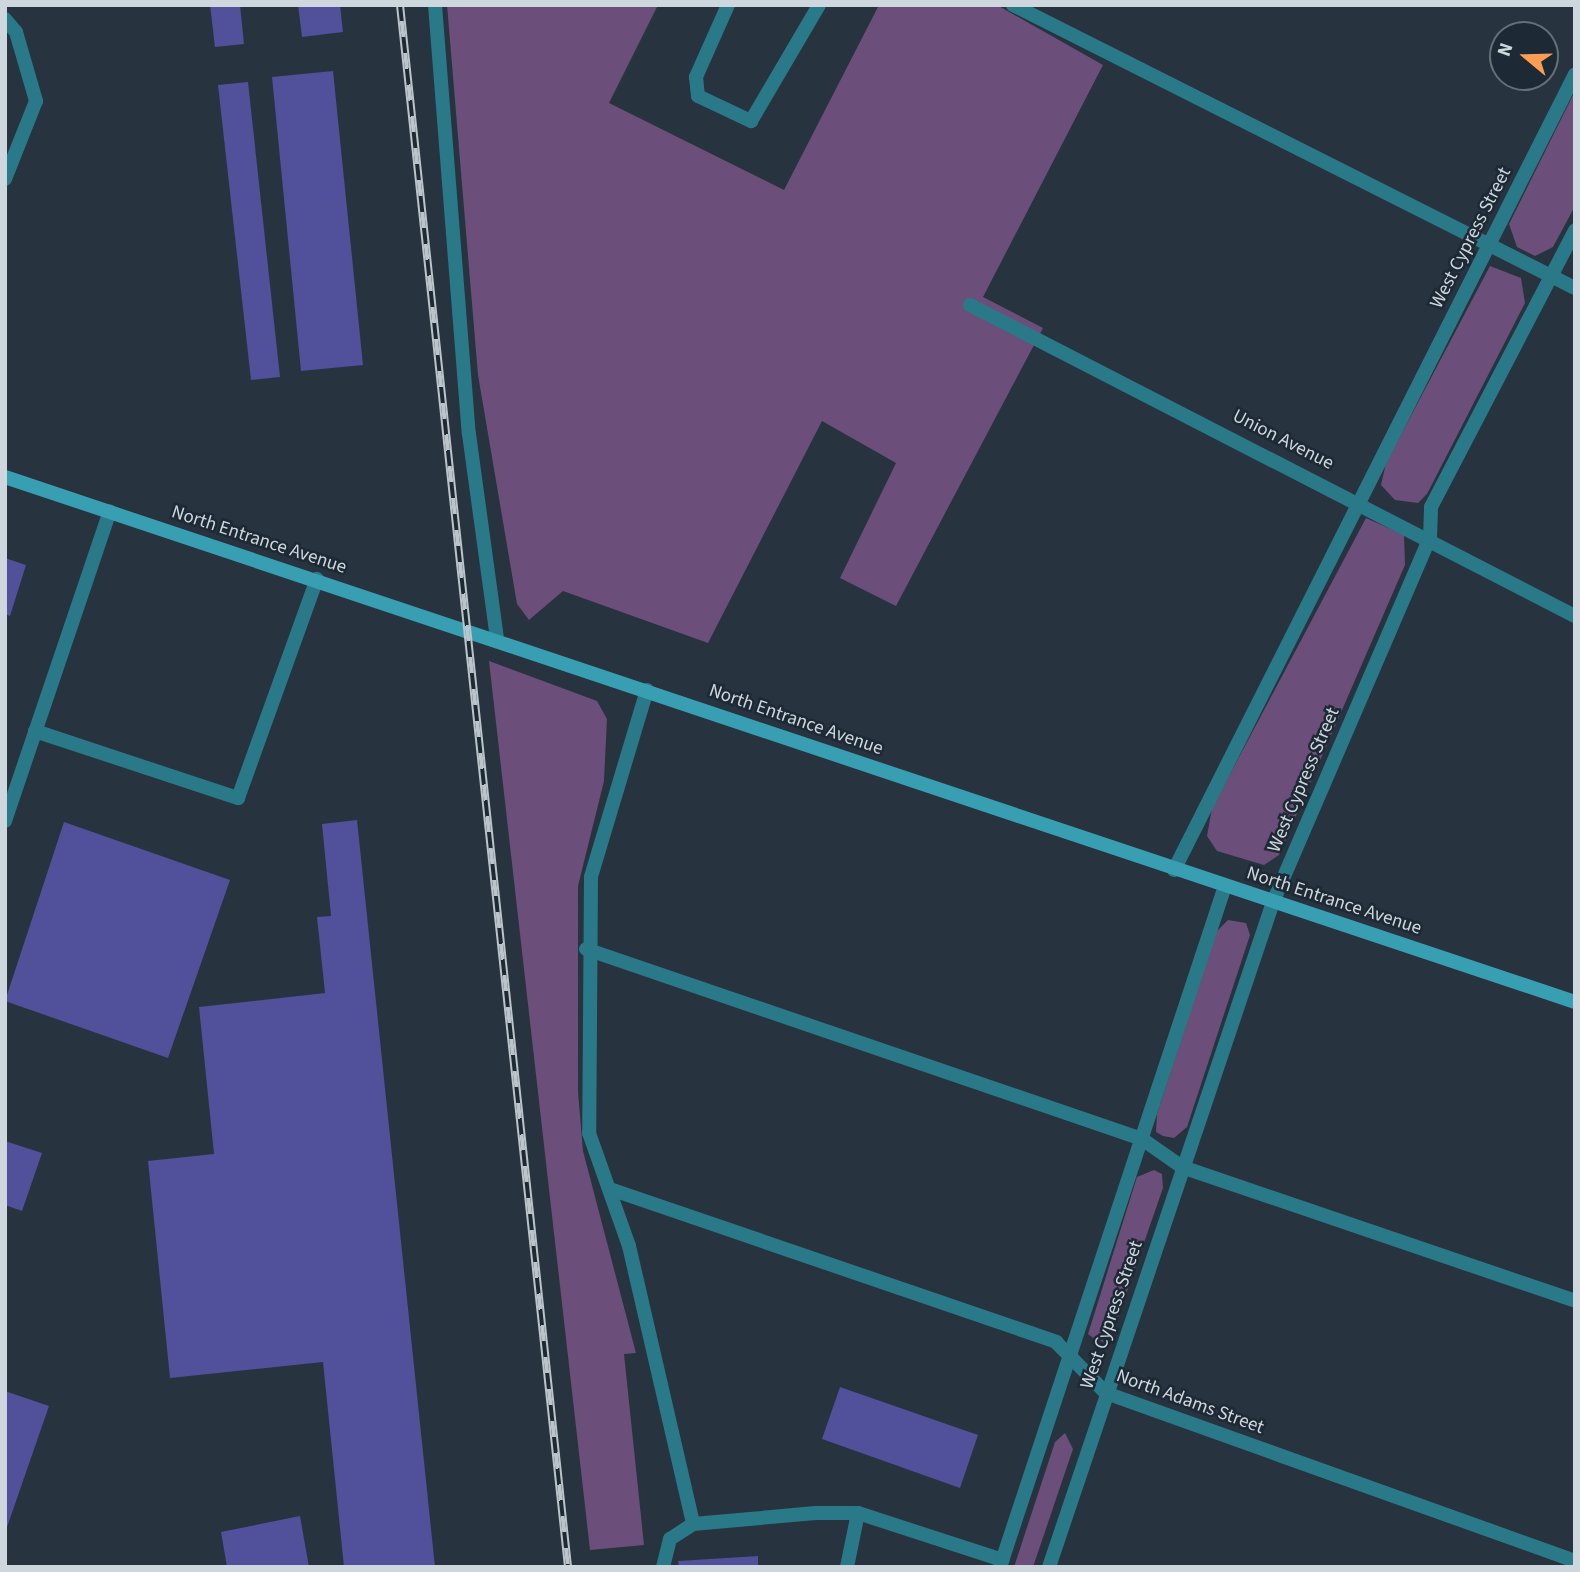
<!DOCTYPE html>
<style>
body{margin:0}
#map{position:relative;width:1580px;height:1572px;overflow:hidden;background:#27333e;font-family:"Source Sans 3",sans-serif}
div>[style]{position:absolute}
.green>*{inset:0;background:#6b4e79}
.building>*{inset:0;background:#51509a}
.service>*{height:14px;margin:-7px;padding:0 7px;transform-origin:7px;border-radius:7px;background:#297989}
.minor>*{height:14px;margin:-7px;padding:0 7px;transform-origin:7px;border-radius:7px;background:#297989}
.secondary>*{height:14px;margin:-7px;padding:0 7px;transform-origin:7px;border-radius:7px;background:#389eb2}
.rail>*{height:8px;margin-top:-4px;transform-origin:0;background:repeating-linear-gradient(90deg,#1d2934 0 16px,#bbc4cb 0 32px);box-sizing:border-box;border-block:2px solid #bbc4cb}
span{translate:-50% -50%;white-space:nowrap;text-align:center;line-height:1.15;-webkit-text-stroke:5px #1d2934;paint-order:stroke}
.street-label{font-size:19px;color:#cfd7de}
.frame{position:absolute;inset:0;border:7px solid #cfd7de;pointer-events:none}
.north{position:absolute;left:1489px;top:21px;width:70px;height:70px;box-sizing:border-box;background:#1d2934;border:2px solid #646f78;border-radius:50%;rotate:289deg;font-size:19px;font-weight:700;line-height:28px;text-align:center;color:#cfd7de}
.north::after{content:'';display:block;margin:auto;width:24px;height:32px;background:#fd9d54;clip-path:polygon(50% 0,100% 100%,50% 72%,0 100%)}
</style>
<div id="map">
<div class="green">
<i style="clip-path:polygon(447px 5px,658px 5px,609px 103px,784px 190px,879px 5px,997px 5px,1103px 65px,983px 297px,1043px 328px,896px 606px,840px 578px,896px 463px,822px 421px,708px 643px,563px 591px,529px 620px,517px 604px,478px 375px)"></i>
<i style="clip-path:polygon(1575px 91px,1575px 206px,1553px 247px,1535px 256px,1517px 247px,1509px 224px)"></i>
<i style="clip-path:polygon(1490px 266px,1521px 278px,1525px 303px,1427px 494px,1418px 503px,1395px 500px,1381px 485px,1386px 463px)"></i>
<i style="clip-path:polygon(1366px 518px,1404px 535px,1405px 565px,1279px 855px,1264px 865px,1217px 851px,1207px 836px,1212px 808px)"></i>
<i style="clip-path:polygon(489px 661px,597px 701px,607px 719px,604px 781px,578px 886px,578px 1092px,583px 1151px,636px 1353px,624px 1354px,644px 1545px,590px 1550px)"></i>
<i style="clip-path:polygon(1228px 920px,1246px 923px,1250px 935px,1187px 1127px,1174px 1138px,1163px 1136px,1156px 1132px,1157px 1114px,1216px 932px)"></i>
<i style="clip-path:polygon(1154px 1170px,1162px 1174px,1163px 1188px,1109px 1343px,1096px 1340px,1088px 1334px,1137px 1177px)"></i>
<i style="clip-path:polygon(1065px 1433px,1073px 1449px,1033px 1567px,1014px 1567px,1055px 1442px)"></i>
</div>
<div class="building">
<i style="clip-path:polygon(210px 5px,240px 5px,244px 44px,215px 47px)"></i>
<i style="clip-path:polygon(298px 5px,340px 5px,343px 32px,302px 37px)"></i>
<i style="clip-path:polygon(333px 71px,363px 365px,301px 371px,272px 77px)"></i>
<i style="clip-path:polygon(248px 82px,280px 377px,251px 380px,218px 85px)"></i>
<i style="clip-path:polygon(5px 558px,26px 565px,10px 616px,5px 614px)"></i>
<i style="clip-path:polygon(357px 820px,435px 1567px,344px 1567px,323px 1362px,170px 1378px,148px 1161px,214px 1154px,199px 1007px,325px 993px,317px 917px,331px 916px,322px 824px)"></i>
<i style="clip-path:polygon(64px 822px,230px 880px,168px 1058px,5px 1001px)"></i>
<i style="clip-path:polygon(5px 1141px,42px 1153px,22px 1211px,5px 1205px)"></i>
<i style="clip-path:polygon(840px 1387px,978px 1435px,960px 1488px,822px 1439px)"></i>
<i style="clip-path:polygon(5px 1391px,49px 1406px,6px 1530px,5px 1530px)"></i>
<i style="clip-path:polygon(300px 1516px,309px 1567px,227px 1567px,221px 1532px)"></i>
<i style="clip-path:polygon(758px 1556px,758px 1567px,679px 1567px,678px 1561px)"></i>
</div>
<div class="service">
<i style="left:728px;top:5px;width:79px;rotate:114deg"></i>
<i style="left:696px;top:77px;width:19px;rotate:84deg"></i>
<i style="left:698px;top:96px;width:59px;rotate:25.3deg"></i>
<i style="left:751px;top:121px;width:134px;rotate:-59.6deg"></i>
<i style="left:1013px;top:5px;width:629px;rotate:26.73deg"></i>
<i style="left:5px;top:19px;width:17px;rotate:50deg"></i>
<i style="left:16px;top:32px;width:72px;rotate:73.8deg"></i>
<i style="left:36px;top:101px;width:84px;rotate:111.7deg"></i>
<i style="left:647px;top:690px;width:195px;rotate:106.7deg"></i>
<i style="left:591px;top:877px;width:256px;rotate:90.4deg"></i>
<i style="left:589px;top:1133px;width:120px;rotate:70.5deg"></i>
<i style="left:629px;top:1246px;width:285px;rotate:77deg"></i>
<i style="left:35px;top:731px;width:214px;rotate:18.3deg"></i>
<i style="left:238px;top:798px;width:233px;rotate:-70.2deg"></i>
<i style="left:5px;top:821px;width:327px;rotate:-71.3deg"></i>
<i style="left:586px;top:949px;width:588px;rotate:18.87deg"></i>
<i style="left:1142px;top:1139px;width:49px;rotate:35deg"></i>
<i style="left:1182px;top:1167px;width:415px;rotate:18.8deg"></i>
<i style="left:663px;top:1567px;width:29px;rotate:-76deg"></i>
<i style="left:670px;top:1539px;width:27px;rotate:-33deg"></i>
<i style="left:693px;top:1524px;width:123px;rotate:-5.1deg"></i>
<i style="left:816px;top:1513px;width:42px"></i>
<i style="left:858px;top:1513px;width:152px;rotate:18deg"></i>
<i style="left:847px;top:1567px;width:55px;rotate:-78.5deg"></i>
</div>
<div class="minor">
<i style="left:435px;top:5px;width:430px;rotate:85.5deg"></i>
<i style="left:469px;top:434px;width:207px;rotate:82.2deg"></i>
<i style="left:970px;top:305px;width:680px;rotate:27.21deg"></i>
<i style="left:1174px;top:870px;width:891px;rotate:-63.26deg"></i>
<i style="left:610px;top:1189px;width:472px;rotate:18.9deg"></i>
<i style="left:1056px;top:1342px;width:71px;rotate:45.6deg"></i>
<i style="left:1106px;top:1393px;width:498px;rotate:19.7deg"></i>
<i style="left:1000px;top:1567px;width:717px;rotate:-71.72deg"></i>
<i style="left:1049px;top:1567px;width:702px;rotate:-71.38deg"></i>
<i style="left:1273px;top:902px;width:396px;rotate:-66.7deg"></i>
<i style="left:1430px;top:538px;width:31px;rotate:-88deg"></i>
<i style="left:1431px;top:507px;width:312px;rotate:-62.5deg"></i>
</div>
<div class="secondary">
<i style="left:5px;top:477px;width:1655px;rotate:18.49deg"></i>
</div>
<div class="rail">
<i style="left:400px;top:5px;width:1571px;rotate:83.86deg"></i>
</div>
<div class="street-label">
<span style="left:1471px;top:238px;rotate:-63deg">West Cypress Street</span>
<span style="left:1283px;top:440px;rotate:27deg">Union Avenue</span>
<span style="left:259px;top:540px;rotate:18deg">North Entrance Avenue</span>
<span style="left:796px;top:720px;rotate:19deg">North Entrance Avenue</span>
<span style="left:1304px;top:780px;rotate:-67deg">West Cypress Street</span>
<span style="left:1334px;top:901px;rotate:18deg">North Entrance Avenue</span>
<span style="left:1112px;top:1315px;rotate:-71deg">West Cypress Street</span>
<span style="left:1190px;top:1402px;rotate:20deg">North Adams Street</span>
</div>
<div class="frame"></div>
<div class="north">N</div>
</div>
